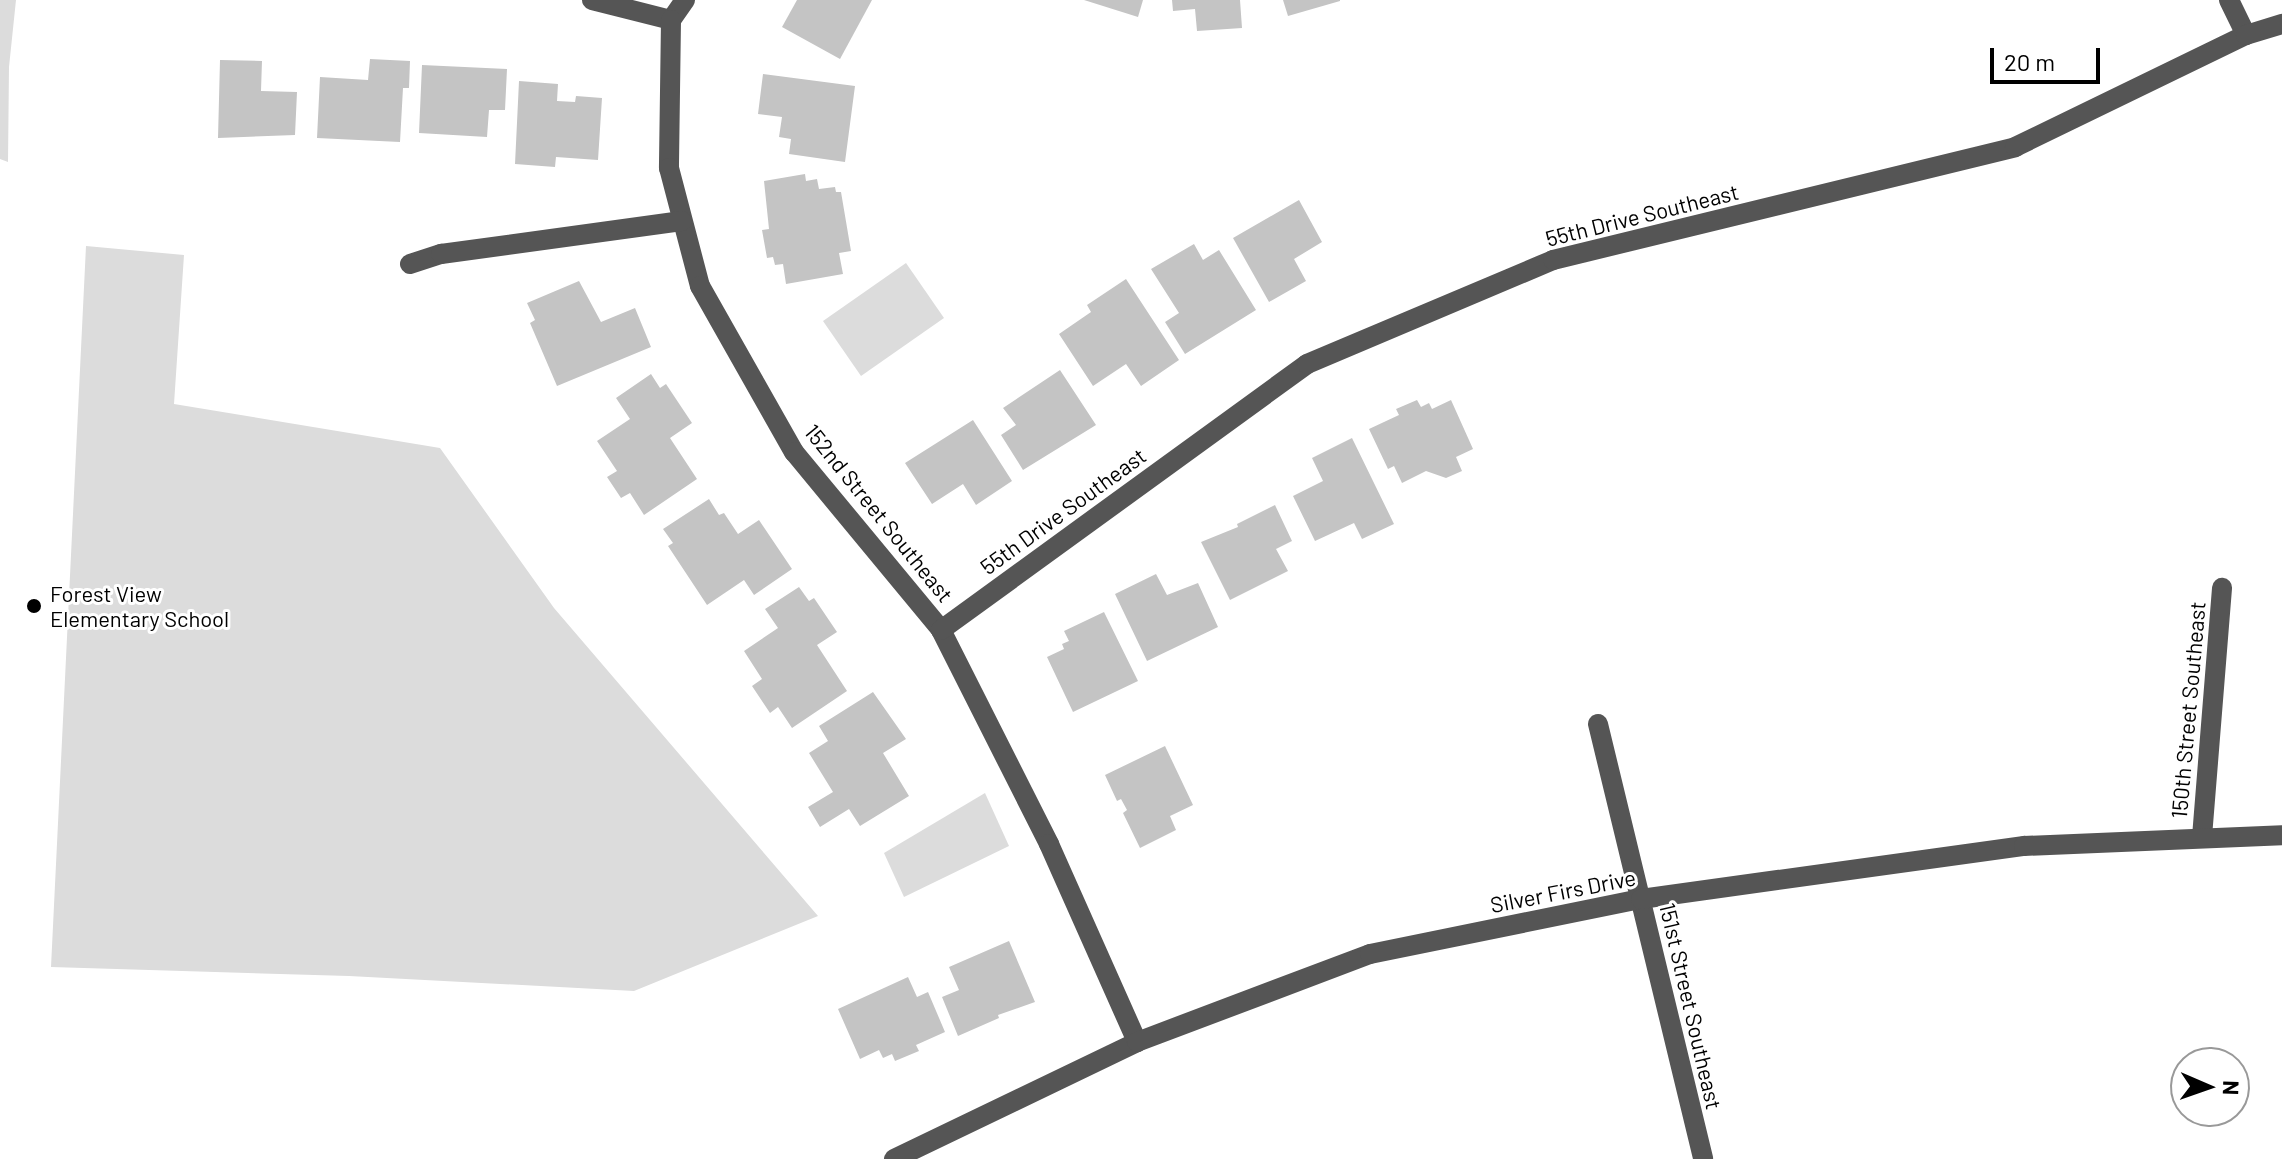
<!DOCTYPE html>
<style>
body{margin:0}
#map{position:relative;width:2282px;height:1159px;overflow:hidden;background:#fff;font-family:Barlow,sans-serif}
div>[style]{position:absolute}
.green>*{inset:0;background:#dcdcdc}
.building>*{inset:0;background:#c4c4c4}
.minor>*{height:20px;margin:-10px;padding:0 10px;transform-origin:10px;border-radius:10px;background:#555}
.dots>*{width:22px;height:22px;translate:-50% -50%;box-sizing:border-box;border:4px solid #fff;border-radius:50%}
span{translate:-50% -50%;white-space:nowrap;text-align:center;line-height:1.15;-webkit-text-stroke:6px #fff;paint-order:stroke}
.street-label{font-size:22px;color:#000}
.poi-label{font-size:22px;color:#000}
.left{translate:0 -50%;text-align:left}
.north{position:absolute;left:2170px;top:1047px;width:80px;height:80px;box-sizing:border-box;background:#fff;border:2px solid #999;border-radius:50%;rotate:92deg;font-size:22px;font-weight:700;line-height:32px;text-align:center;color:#000}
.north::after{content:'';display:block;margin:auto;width:28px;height:36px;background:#000;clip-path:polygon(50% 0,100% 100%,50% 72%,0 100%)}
.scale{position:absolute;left:1990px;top:48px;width:110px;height:36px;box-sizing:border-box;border:4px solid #000;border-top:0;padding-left:10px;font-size:24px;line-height:28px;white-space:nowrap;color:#000;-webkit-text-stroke:6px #fff;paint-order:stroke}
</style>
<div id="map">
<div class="green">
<i style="clip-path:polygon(0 0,16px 0,9px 67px,8px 162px,0 159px)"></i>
<i style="clip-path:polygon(86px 246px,184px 255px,174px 404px,440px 448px,554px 608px,818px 916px,634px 991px,349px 976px,51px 967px)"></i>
<i style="clip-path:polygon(906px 263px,944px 318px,861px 376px,823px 321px)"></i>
<i style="clip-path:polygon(985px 793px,1009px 846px,904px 897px,884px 853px)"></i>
</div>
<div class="building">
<i style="clip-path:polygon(797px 0,872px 0,840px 59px,782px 27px)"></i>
<i style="clip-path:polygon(1084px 0,1143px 0,1138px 17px)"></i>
<i style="clip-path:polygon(1172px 0,1240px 0,1242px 28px,1197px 31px,1195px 9px,1173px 11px)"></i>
<i style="clip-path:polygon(1283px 0,1340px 0,1340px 1px,1288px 16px)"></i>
<i style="clip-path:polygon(370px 59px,410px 61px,409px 88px,403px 88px,400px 142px,317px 138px,320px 77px,368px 80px)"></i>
<i style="clip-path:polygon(220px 60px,262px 61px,261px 91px,297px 92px,295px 135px,218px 138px)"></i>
<i style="clip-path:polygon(422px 65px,507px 69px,505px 110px,489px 110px,487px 137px,419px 133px)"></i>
<i style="clip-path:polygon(763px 74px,855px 86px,845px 162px,789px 154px,791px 139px,779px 137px,782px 117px,758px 114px)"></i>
<i style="clip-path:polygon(519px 81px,558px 84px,557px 101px,575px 102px,576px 96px,602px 98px,598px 160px,556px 157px,555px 167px,515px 164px)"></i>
<i style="clip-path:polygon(805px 174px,806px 181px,817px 179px,819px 189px,835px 187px,836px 192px,841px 192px,851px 251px,839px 253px,843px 274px,786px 284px,783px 264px,775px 265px,773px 257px,767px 258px,762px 230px,769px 229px,764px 181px)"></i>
<i style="clip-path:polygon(1299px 200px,1322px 242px,1294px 259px,1306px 281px,1269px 302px,1233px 238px)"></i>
<i style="clip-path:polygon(1194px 244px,1203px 260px,1219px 250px,1256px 310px,1185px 354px,1165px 322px,1179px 313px,1151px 269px)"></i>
<i style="clip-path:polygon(1126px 279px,1179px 360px,1141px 386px,1126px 364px,1093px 386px,1059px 334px,1091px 312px,1087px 305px)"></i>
<i style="clip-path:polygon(579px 281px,601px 322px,635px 308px,651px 347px,557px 386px,530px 323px,535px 320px,527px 303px)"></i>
<i style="clip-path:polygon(1060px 370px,1096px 425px,1023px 470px,1001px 435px,1016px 425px,1003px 408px)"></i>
<i style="clip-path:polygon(651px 374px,660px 388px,666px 384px,692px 423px,670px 438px,697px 479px,644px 515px,630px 493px,621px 498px,607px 477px,617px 471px,597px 441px,630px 419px,616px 398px)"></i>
<i style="clip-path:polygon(1417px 400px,1421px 407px,1429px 403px,1432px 409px,1451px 400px,1473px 449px,1456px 457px,1462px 471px,1446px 478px,1426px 471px,1402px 483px,1394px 466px,1388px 469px,1369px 429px,1399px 415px,1396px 409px)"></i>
<i style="clip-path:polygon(973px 420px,1012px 481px,976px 505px,963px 484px,932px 504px,905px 463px)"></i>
<i style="clip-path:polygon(1352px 438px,1394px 524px,1362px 539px,1354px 523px,1315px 541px,1293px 496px,1323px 481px,1312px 458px)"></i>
<i style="clip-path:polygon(709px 499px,719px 515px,724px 513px,738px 534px,759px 520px,792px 569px,754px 595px,744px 580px,707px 605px,668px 546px,673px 543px,663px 529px)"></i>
<i style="clip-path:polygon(1275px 505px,1292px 541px,1276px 549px,1288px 571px,1230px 600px,1201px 542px,1238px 527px,1237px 524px)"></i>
<i style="clip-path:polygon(1156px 574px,1167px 595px,1198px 583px,1218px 627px,1147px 661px,1115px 594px)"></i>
<i style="clip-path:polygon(799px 587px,809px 601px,814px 598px,837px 632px,817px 645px,847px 691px,792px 728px,778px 707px,770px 713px,752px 686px,762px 679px,744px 651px,778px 628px,765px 609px)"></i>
<i style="clip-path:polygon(1104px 612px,1138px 681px,1073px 712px,1047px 657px,1064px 649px,1062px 644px,1069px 641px,1064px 631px)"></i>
<i style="clip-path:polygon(873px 692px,906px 739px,883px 753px,909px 796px,860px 826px,849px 809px,820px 827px,808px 807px,833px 792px,809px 753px,828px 741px,819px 726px)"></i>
<i style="clip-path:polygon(1165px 746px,1193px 805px,1170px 816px,1176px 830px,1140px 848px,1123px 813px,1127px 810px,1121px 799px,1117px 801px,1105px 775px)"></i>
<i style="clip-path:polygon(1009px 941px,1035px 1002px,998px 1015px,999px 1018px,958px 1036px,942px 997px,959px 990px,949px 967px)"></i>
<i style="clip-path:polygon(908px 977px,917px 997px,928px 992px,945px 1032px,916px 1045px,919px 1051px,895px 1061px,892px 1054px,883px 1058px,879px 1050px,860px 1059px,838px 1009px)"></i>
</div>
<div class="minor">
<i style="left:592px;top:0;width:81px;rotate:14.2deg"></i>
<i style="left:685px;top:0;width:24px;rotate:125deg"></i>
<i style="left:671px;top:20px;width:148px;rotate:90.8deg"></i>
<i style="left:669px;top:168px;width:122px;rotate:75.3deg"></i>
<i style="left:700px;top:286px;width:191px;rotate:60.5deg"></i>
<i style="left:794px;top:452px;width:231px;rotate:50.4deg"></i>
<i style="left:941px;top:630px;width:240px;rotate:63.2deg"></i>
<i style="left:1049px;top:844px;width:217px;rotate:66deg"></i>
<i style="left:2229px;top:0;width:39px;rotate:64deg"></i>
<i style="left:410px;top:264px;width:33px;rotate:-18deg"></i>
<i style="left:441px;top:254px;width:243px;rotate:-7.8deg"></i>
<i style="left:941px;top:630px;width:452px;rotate:-36deg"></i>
<i style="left:1307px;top:364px;width:267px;rotate:-22.9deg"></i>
<i style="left:1553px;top:260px;width:476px;rotate:-13.7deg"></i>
<i style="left:2015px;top:147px;width:257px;rotate:-25.9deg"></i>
<i style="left:2246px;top:35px;width:38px;rotate:-17deg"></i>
<i style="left:1598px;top:724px;width:447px;rotate:76.4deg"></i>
<i style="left:2202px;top:837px;width:250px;rotate:-85.4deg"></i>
<i style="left:894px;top:1159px;width:270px;rotate:-25.7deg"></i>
<i style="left:1137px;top:1042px;width:249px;rotate:-20.7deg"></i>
<i style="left:1370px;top:954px;width:277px;rotate:-11.5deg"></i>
<i style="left:1641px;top:899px;width:387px;rotate:-7.9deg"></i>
<i style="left:2024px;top:846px;width:258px;rotate:-2.4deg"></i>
</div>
<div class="dots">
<i style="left:34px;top:606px;background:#000"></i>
</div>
<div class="street-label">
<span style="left:1642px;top:215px;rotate:-14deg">55th Drive Southeast</span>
<span style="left:1063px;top:511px;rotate:-36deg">55th Drive Southeast</span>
<span style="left:879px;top:513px;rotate:51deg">152nd Street Southeast</span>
<span style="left:2188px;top:710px;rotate:-85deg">150th Street Southeast</span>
<span style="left:1563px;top:891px;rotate:-11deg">Silver Firs Drive</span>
<span style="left:1691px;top:1006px;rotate:77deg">151st Street Southeast</span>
</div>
<div class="poi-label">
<span class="left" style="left:50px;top:606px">Forest View<br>Elementary School</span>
</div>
<div class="north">N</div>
<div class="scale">20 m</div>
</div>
